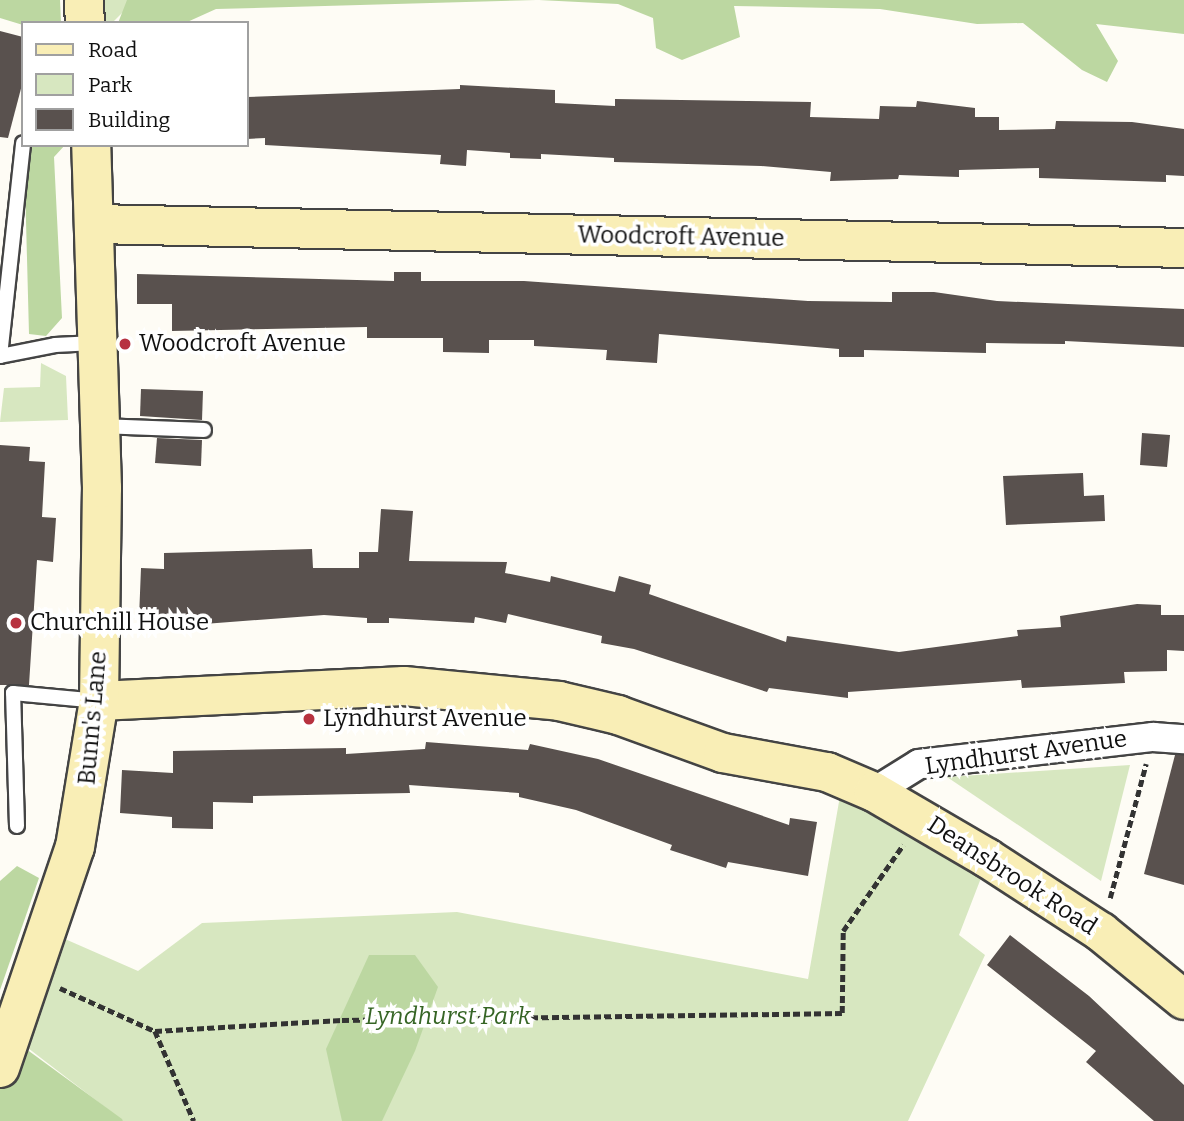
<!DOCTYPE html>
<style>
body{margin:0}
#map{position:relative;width:1184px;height:1121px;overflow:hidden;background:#fefcf5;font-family:Bitter,serif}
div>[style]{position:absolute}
.green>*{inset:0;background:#d7e7c0}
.forest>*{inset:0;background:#bcd7a1}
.building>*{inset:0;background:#59514e}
.path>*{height:4.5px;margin-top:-2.25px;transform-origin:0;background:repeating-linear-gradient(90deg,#333 0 7px,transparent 0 10.5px)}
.roads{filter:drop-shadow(2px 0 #444) drop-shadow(-2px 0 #444) drop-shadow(0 2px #444) drop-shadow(0 -2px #444)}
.lane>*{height:14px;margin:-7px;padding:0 7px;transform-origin:7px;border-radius:7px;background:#fff}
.street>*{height:28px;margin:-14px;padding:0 14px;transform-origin:14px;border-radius:14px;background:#fff}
.secondary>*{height:38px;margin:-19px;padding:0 19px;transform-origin:19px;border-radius:19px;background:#f9eeb6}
.dots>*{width:19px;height:19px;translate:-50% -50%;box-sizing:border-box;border:4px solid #fff;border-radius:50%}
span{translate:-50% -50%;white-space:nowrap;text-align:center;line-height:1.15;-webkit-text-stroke:7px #fff;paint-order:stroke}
.street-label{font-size:24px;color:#111}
.poi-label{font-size:24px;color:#111}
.left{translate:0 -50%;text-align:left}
.park-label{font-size:24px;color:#366525;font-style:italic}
.legend{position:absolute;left:21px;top:21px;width:228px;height:126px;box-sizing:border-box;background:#fff;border:2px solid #a0a0a0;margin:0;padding:9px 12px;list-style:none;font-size:21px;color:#111}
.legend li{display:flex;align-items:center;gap:14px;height:35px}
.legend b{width:35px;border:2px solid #a0a0a0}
</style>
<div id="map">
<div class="green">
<i style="clip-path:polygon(84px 0,135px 0,112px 23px,85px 23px)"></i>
<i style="clip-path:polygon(41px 363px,66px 376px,68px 420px,0 422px,4px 388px,40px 387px)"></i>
<i style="clip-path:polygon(1130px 765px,1101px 881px,947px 777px)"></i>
<i style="clip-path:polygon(840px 796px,912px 833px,981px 878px,959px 935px,985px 955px,908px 1121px,123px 1121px,11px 1035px,49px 932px,138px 971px,202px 923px,457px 912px,808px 979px)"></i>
</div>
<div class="forest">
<i style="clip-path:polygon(0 0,60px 0,61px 23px,23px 25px,0 18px)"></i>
<i style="clip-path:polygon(127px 0,536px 0,216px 9px,185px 23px,118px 23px)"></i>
<i style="clip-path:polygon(539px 0,1184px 0,1184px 34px,1096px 24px,1118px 61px,1107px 82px,1082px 70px,1023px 23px,977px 24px,880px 9px,734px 6px,740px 37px,682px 60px,656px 48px,653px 18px,618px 4px)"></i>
<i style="clip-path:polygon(24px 145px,65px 145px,54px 157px,62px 318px,46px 336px,29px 334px)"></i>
<i style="clip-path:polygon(17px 866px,39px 878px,0 990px,0 881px)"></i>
<i style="clip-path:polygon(369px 955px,415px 955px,438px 987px,415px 1051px,382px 1121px,342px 1121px,326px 1049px)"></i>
<i style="clip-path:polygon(11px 1038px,122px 1119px,123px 1121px,0 1121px,0 1069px)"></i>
</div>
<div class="building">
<i style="clip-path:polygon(0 31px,23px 37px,23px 81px,8px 138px,0 137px)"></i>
<i style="clip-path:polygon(460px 85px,555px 90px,555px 103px,615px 106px,615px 99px,811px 102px,810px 117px,879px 119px,880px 106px,916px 107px,917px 101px,975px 108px,975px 117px,999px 117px,999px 130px,1055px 129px,1056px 121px,1132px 122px,1184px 129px,1184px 176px,1166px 175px,1166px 182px,1039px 178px,1039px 168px,959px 170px,959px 177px,899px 175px,898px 179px,830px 181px,831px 172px,761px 166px,614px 162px,614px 158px,541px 154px,541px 159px,510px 158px,510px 153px,467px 150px,466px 166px,440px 164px,441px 155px,265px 145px,265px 138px,247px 139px,247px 97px,460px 89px)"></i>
<i style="clip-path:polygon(394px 272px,421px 272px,421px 281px,524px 281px,808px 301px,892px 302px,892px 292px,934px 292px,997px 301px,1184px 309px,1184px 347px,1065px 341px,1065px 344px,986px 343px,986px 353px,864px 350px,864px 357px,839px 357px,839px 349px,659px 334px,657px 363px,606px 360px,607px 350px,534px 346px,534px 340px,489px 340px,489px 353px,443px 352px,443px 338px,367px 338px,367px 327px,172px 331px,172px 304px,137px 304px,137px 274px,394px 281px)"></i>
<i style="clip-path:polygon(141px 389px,203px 391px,202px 420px,140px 416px)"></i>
<i style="clip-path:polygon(1142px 433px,1170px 435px,1167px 467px,1140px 465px)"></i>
<i style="clip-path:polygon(157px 438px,202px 440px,201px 466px,155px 463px)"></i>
<i style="clip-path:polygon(0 445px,30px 447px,29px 461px,45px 462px,42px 517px,56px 518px,53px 562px,37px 560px,29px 685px,0 685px)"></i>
<i style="clip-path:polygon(1083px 473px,1084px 496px,1104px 495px,1105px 521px,1006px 525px,1003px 476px)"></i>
<i style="clip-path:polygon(381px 509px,413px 511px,409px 561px,507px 562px,505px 573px,550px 582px,551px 576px,615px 592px,619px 576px,651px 585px,649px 594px,786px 642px,787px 636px,899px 652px,1018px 636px,1017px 630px,1061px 627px,1060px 616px,1137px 604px,1161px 605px,1161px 615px,1184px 615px,1184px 651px,1167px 650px,1167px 671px,1124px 672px,1125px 683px,1022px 688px,1021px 680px,848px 692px,848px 698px,769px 688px,767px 692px,634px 649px,601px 643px,602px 636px,508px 614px,506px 623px,475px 617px,474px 623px,389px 618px,389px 623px,367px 623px,367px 618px,324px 615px,191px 625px,191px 620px,139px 618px,141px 568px,164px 569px,164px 553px,312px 549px,313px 568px,359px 568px,359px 552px,378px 552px)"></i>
<i style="clip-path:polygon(426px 742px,528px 750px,530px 744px,598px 759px,789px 825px,790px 818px,817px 822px,808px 876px,728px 862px,726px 868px,670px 850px,672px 845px,576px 810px,519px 797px,519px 793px,409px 785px,410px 793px,253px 796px,253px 803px,213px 802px,213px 829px,172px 828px,172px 817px,120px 813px,122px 770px,173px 773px,173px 751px,346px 748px,346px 754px,425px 749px)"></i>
<i style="clip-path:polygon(1175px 755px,1184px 755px,1184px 885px,1144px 874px)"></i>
<i style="clip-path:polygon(1010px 935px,1089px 996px,1184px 1085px,1184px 1121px,1154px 1121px,1086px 1062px,1096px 1051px,987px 965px)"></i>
</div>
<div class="path">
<i style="left:1110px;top:898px;width:139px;rotate:-75deg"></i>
<i style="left:60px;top:988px;width:104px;rotate:24.4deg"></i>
<i style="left:155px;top:1031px;width:98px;rotate:66.6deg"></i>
<i style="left:155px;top:1031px;width:187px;rotate:-3.4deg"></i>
<i style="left:342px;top:1020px;width:500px;rotate:-0.8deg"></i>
<i style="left:842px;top:1013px;width:82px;rotate:-89.3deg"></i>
<i style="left:843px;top:931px;width:105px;rotate:-55.1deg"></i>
</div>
<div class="roads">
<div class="lane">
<i style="left:0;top:356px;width:214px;rotate:-83.8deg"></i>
<i style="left:0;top:356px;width:56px;rotate:-11.3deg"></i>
<i style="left:55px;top:345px;width:40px;rotate:-2.9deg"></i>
<i style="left:100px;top:426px;width:104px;rotate:2.2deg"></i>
<i style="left:17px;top:826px;width:133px;rotate:-91.7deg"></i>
<i style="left:13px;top:693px;width:86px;rotate:5.3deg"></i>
</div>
<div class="street">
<i style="left:874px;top:792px;width:53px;rotate:-31.9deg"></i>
<i style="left:919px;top:764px;width:236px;rotate:-6.6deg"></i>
<i style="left:1153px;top:737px;width:31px;rotate:4deg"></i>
</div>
<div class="secondary">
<i style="left:84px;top:0;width:23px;rotate:88deg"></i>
<i style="left:95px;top:224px;width:1089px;rotate:1.26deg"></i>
<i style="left:99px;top:701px;width:305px;rotate:-2.8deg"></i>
<i style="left:404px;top:686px;width:156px;rotate:5.5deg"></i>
<i style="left:559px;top:701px;width:61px;rotate:13.3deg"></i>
<i style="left:618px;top:715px;width:112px;rotate:19.9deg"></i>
<i style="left:723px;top:753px;width:106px;rotate:10.4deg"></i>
<i style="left:827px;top:772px;width:51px;rotate:23.1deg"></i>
<i style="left:874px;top:792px;width:131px;rotate:30.3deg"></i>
<i style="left:987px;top:858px;width:136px;rotate:33deg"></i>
<i style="left:1101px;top:932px;width:107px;rotate:39.3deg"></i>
<i style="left:0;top:1068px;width:233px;rotate:-71.3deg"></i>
<i style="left:75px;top:847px;width:148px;rotate:-80.7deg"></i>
<i style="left:99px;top:701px;width:213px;rotate:-89.2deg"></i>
<i style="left:102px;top:488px;width:343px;rotate:-91.8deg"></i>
</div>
</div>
<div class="dots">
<i style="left:125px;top:344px;background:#b73240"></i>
<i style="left:16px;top:623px;background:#b73240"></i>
<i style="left:309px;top:719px;background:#b73240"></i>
</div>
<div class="street-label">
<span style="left:681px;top:237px;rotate:1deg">Woodcroft Avenue</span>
<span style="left:93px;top:718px;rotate:-85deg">Bunn's Lane</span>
<span style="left:1026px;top:753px;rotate:-8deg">Lyndhurst Avenue</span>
<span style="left:1012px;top:876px;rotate:33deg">Deansbrook Road</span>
</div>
<div class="poi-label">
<span class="left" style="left:139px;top:344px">Woodcroft Avenue</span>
<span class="left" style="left:30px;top:623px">Churchill House</span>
<span class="left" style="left:323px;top:719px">Lyndhurst Avenue</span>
</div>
<div class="park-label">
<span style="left:448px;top:1017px">Lyndhurst Park</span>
</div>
<ul class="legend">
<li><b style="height:9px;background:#f9eeb6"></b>Road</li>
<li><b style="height:19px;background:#d7e7c0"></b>Park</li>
<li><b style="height:19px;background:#59514e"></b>Building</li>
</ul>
</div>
